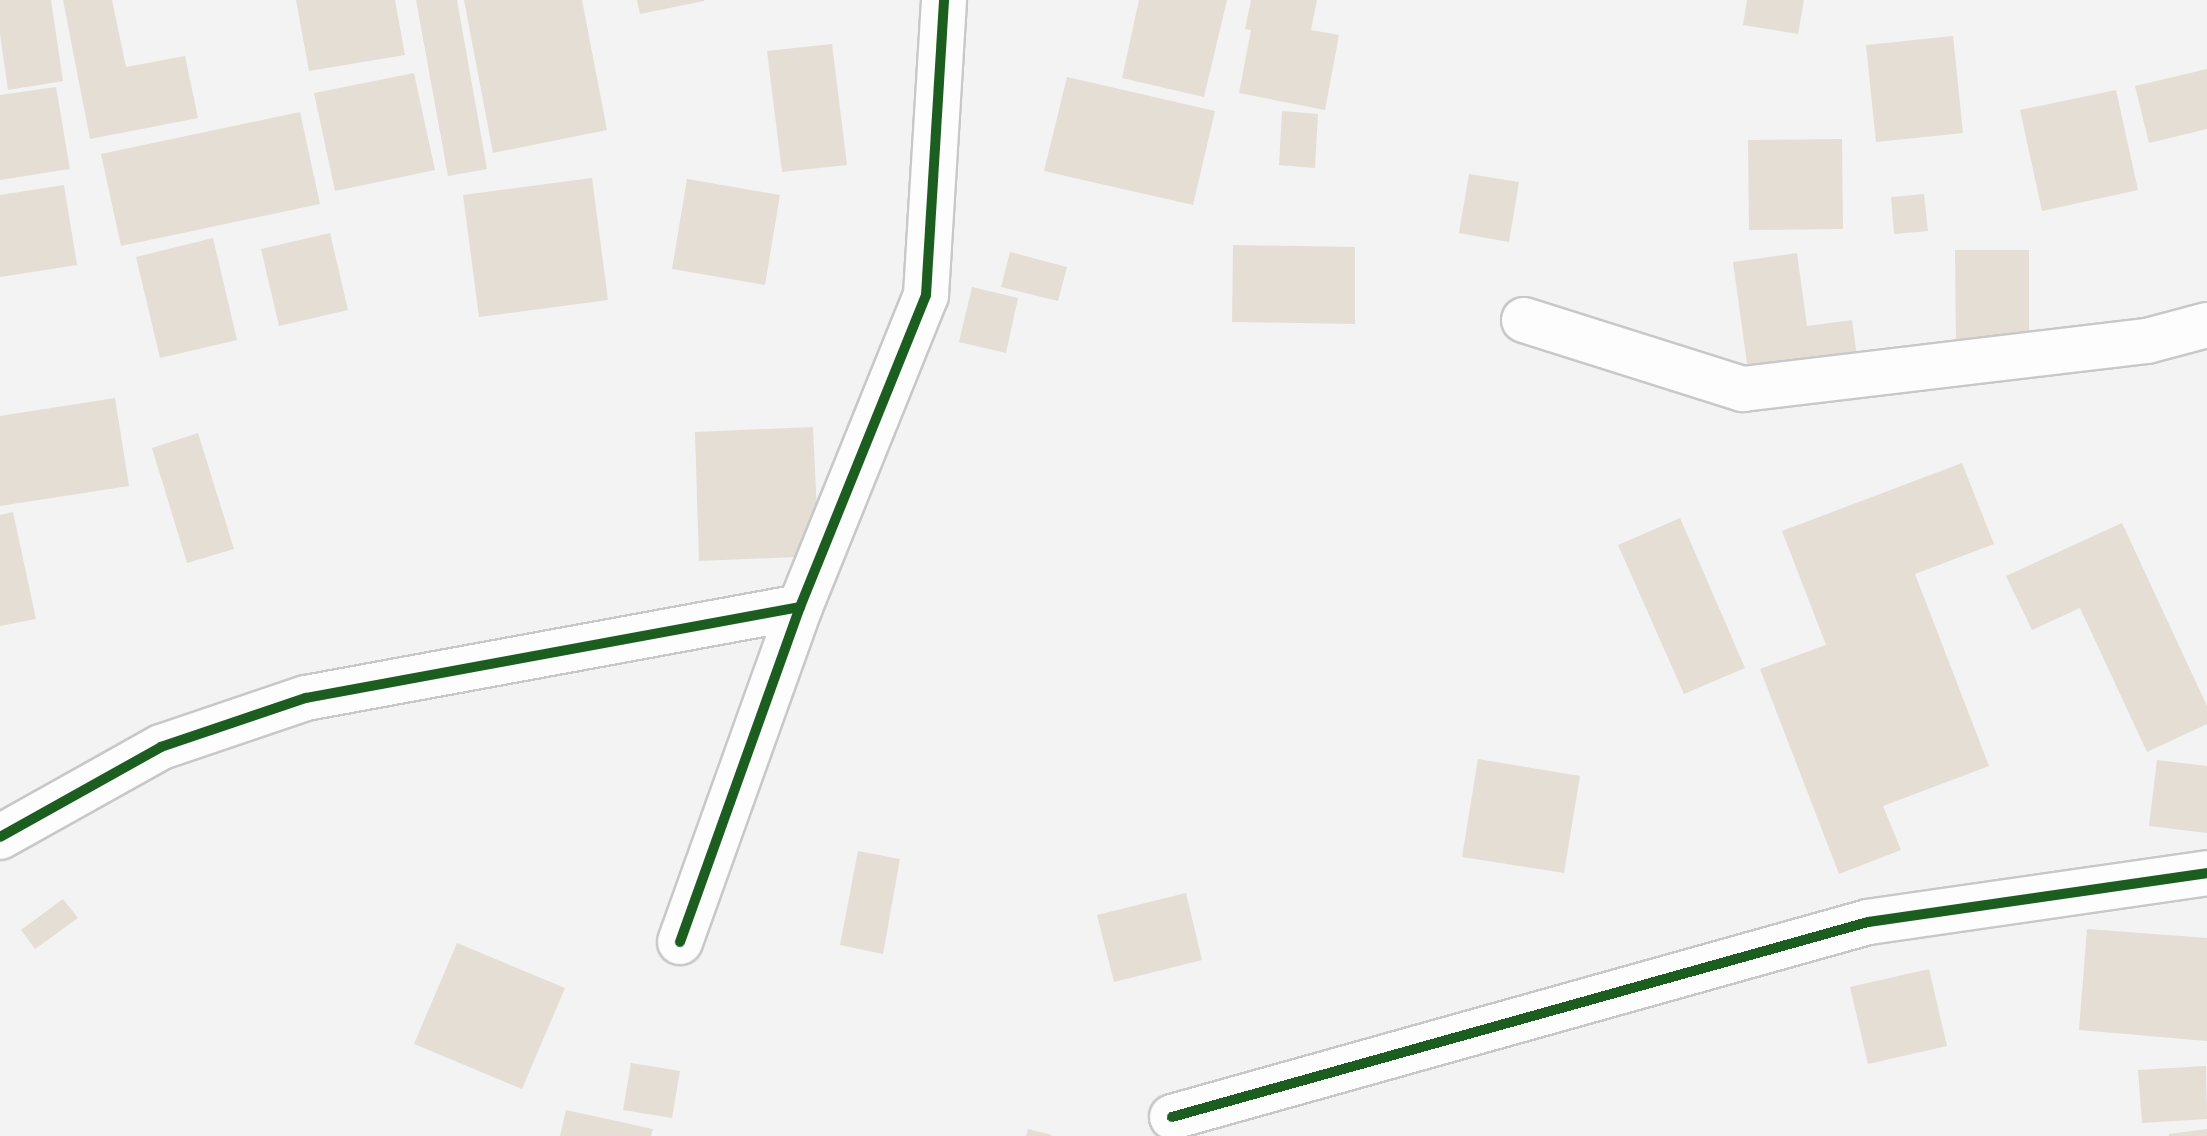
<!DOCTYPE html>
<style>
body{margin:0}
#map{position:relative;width:2207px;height:1136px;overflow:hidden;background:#f3f3f3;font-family:Arial,sans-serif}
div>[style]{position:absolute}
.building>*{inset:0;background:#e4ded5}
.roads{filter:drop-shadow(2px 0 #c8c8c8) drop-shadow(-2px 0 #c8c8c8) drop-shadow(0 2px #c8c8c8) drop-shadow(0 -2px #c8c8c8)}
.minor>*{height:44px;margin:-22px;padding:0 22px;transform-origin:22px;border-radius:22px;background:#fdfdfd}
.cycleway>*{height:10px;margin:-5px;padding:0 5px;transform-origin:5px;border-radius:5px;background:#1b5e20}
span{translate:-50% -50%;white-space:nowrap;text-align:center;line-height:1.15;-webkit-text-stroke:6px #fff;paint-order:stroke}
</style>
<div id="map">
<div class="building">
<i style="clip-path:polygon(0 0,51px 0,63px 81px,8px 90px,0 34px)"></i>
<i style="clip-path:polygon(63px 0,112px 0,126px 67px,185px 56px,198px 118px,90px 139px)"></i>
<i style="clip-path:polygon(296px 0,395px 0,405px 55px,309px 71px)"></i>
<i style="clip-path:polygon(416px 0,457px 0,487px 169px,448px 176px)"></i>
<i style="clip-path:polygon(464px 0,582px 0,607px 130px,493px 153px)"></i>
<i style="clip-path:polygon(637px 0,704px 0,704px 1px,640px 14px)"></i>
<i style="clip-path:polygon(1139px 0,1227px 0,1204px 97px,1122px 78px)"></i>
<i style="clip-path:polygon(1251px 0,1317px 0,1311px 30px,1339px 35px,1325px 110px,1239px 93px,1251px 30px,1245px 29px)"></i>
<i style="clip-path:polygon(1747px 0,1804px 0,1798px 34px,1743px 25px)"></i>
<i style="clip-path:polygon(1953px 36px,1963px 133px,1876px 142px,1866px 45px)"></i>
<i style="clip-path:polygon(832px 44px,847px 165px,782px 172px,767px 51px)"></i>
<i style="clip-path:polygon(2207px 69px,2207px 129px,2149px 143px,2135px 86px)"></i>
<i style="clip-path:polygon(414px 73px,435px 170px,335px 191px,314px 93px)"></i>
<i style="clip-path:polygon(1067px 77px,1215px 111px,1193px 205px,1044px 171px)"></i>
<i style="clip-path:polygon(56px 87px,70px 169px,0 180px,0 95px)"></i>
<i style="clip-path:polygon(2116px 90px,2138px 190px,2042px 211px,2020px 110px)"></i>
<i style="clip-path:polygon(1282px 111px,1318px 114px,1315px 168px,1279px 165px)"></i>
<i style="clip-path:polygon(300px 112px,320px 204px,121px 246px,101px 154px)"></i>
<i style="clip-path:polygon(1842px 139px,1843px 229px,1749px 230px,1748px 140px)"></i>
<i style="clip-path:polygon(1469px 174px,1519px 182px,1509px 242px,1459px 233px)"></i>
<i style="clip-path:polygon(592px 178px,608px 300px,479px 317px,463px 195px)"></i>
<i style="clip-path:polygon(687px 179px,780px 195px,765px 285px,672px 269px)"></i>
<i style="clip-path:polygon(64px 185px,77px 265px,0 277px,0 195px)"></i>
<i style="clip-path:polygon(1924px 194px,1928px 231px,1894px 234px,1891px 197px)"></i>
<i style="clip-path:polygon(330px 233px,348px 310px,279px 326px,261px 249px)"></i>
<i style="clip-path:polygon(213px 238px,237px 340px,160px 358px,136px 257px)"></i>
<i style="clip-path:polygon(1233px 245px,1355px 247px,1355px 324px,1232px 322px)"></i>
<i style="clip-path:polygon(1955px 250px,2029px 250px,2029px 346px,1956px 346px)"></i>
<i style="clip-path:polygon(1010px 252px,1067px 267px,1058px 301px,1001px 287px)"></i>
<i style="clip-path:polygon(1797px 253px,1807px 326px,1852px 320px,1857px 357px,1748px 371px,1733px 262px)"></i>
<i style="clip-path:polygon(972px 287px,1018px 298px,1006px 353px,959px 342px)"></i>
<i style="clip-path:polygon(115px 398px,129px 486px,0 506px,0 416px)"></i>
<i style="clip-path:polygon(813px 427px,819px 556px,699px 561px,695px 432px)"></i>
<i style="clip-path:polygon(198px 433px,234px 549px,187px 563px,152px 448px)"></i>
<i style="clip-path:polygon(1962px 463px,1994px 544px,1915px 574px,1989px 766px,1883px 806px,1901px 850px,1839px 874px,1760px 669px,1826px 645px,1782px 531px)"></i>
<i style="clip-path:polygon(13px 512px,36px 619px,0 626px,0 515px)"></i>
<i style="clip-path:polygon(1680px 518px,1745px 668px,1684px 694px,1618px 545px)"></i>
<i style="clip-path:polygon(2122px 523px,2207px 706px,2207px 724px,2147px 752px,2080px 608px,2032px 630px,2006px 576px)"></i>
<i style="clip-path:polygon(1478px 759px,1580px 776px,1564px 873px,1462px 857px)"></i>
<i style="clip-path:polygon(2157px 760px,2207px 766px,2207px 833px,2149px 826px)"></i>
<i style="clip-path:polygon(858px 851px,900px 859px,883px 954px,840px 945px)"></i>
<i style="clip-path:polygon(1186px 893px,1202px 960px,1114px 982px,1097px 915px)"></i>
<i style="clip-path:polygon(63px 899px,78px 918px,35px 949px,21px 930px)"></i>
<i style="clip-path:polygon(2087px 929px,2207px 938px,2207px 1041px,2079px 1030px)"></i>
<i style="clip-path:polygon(457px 943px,565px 988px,522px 1089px,414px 1044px)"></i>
<i style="clip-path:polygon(1929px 969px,1947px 1046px,1868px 1064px,1850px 987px)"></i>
<i style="clip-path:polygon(631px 1063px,680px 1071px,672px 1118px,623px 1110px)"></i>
<i style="clip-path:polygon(2206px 1066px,2207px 1119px,2142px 1123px,2138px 1070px)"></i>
<i style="clip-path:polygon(566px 1110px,653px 1129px,651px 1136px,560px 1136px)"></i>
<i style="clip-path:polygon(1028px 1129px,1052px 1135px,1051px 1136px,1026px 1136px)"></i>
<i style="clip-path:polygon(2207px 1129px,2207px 1136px,2169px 1136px,2169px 1134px)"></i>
</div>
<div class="roads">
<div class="minor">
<i style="left:1524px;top:320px;width:230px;rotate:17.5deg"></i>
<i style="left:1743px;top:389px;width:407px;rotate:-6.8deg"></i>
<i style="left:2147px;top:341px;width:62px;rotate:-14.9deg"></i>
<i style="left:0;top:837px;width:184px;rotate:-29.2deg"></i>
<i style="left:161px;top:747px;width:153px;rotate:-18.7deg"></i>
<i style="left:306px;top:698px;width:502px;rotate:-10.44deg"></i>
<i style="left:680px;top:942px;width:356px;rotate:-70.3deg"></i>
<i style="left:800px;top:607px;width:336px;rotate:-68deg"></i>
<i style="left:926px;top:295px;width:296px;rotate:-86.5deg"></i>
<i style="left:1172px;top:1117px;width:723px;rotate:-15.65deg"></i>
<i style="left:1868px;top:922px;width:343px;rotate:-8.2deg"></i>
</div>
</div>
<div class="cycleway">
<i style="left:0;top:837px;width:184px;rotate:-29.2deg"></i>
<i style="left:161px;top:747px;width:153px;rotate:-18.7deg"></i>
<i style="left:306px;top:698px;width:502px;rotate:-10.44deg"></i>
<i style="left:680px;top:942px;width:356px;rotate:-70.3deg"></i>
<i style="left:800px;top:607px;width:336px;rotate:-68deg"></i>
<i style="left:926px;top:295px;width:296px;rotate:-86.5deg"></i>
<i style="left:1172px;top:1117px;width:723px;rotate:-15.65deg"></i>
<i style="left:1868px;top:922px;width:343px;rotate:-8.2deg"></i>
</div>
</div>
